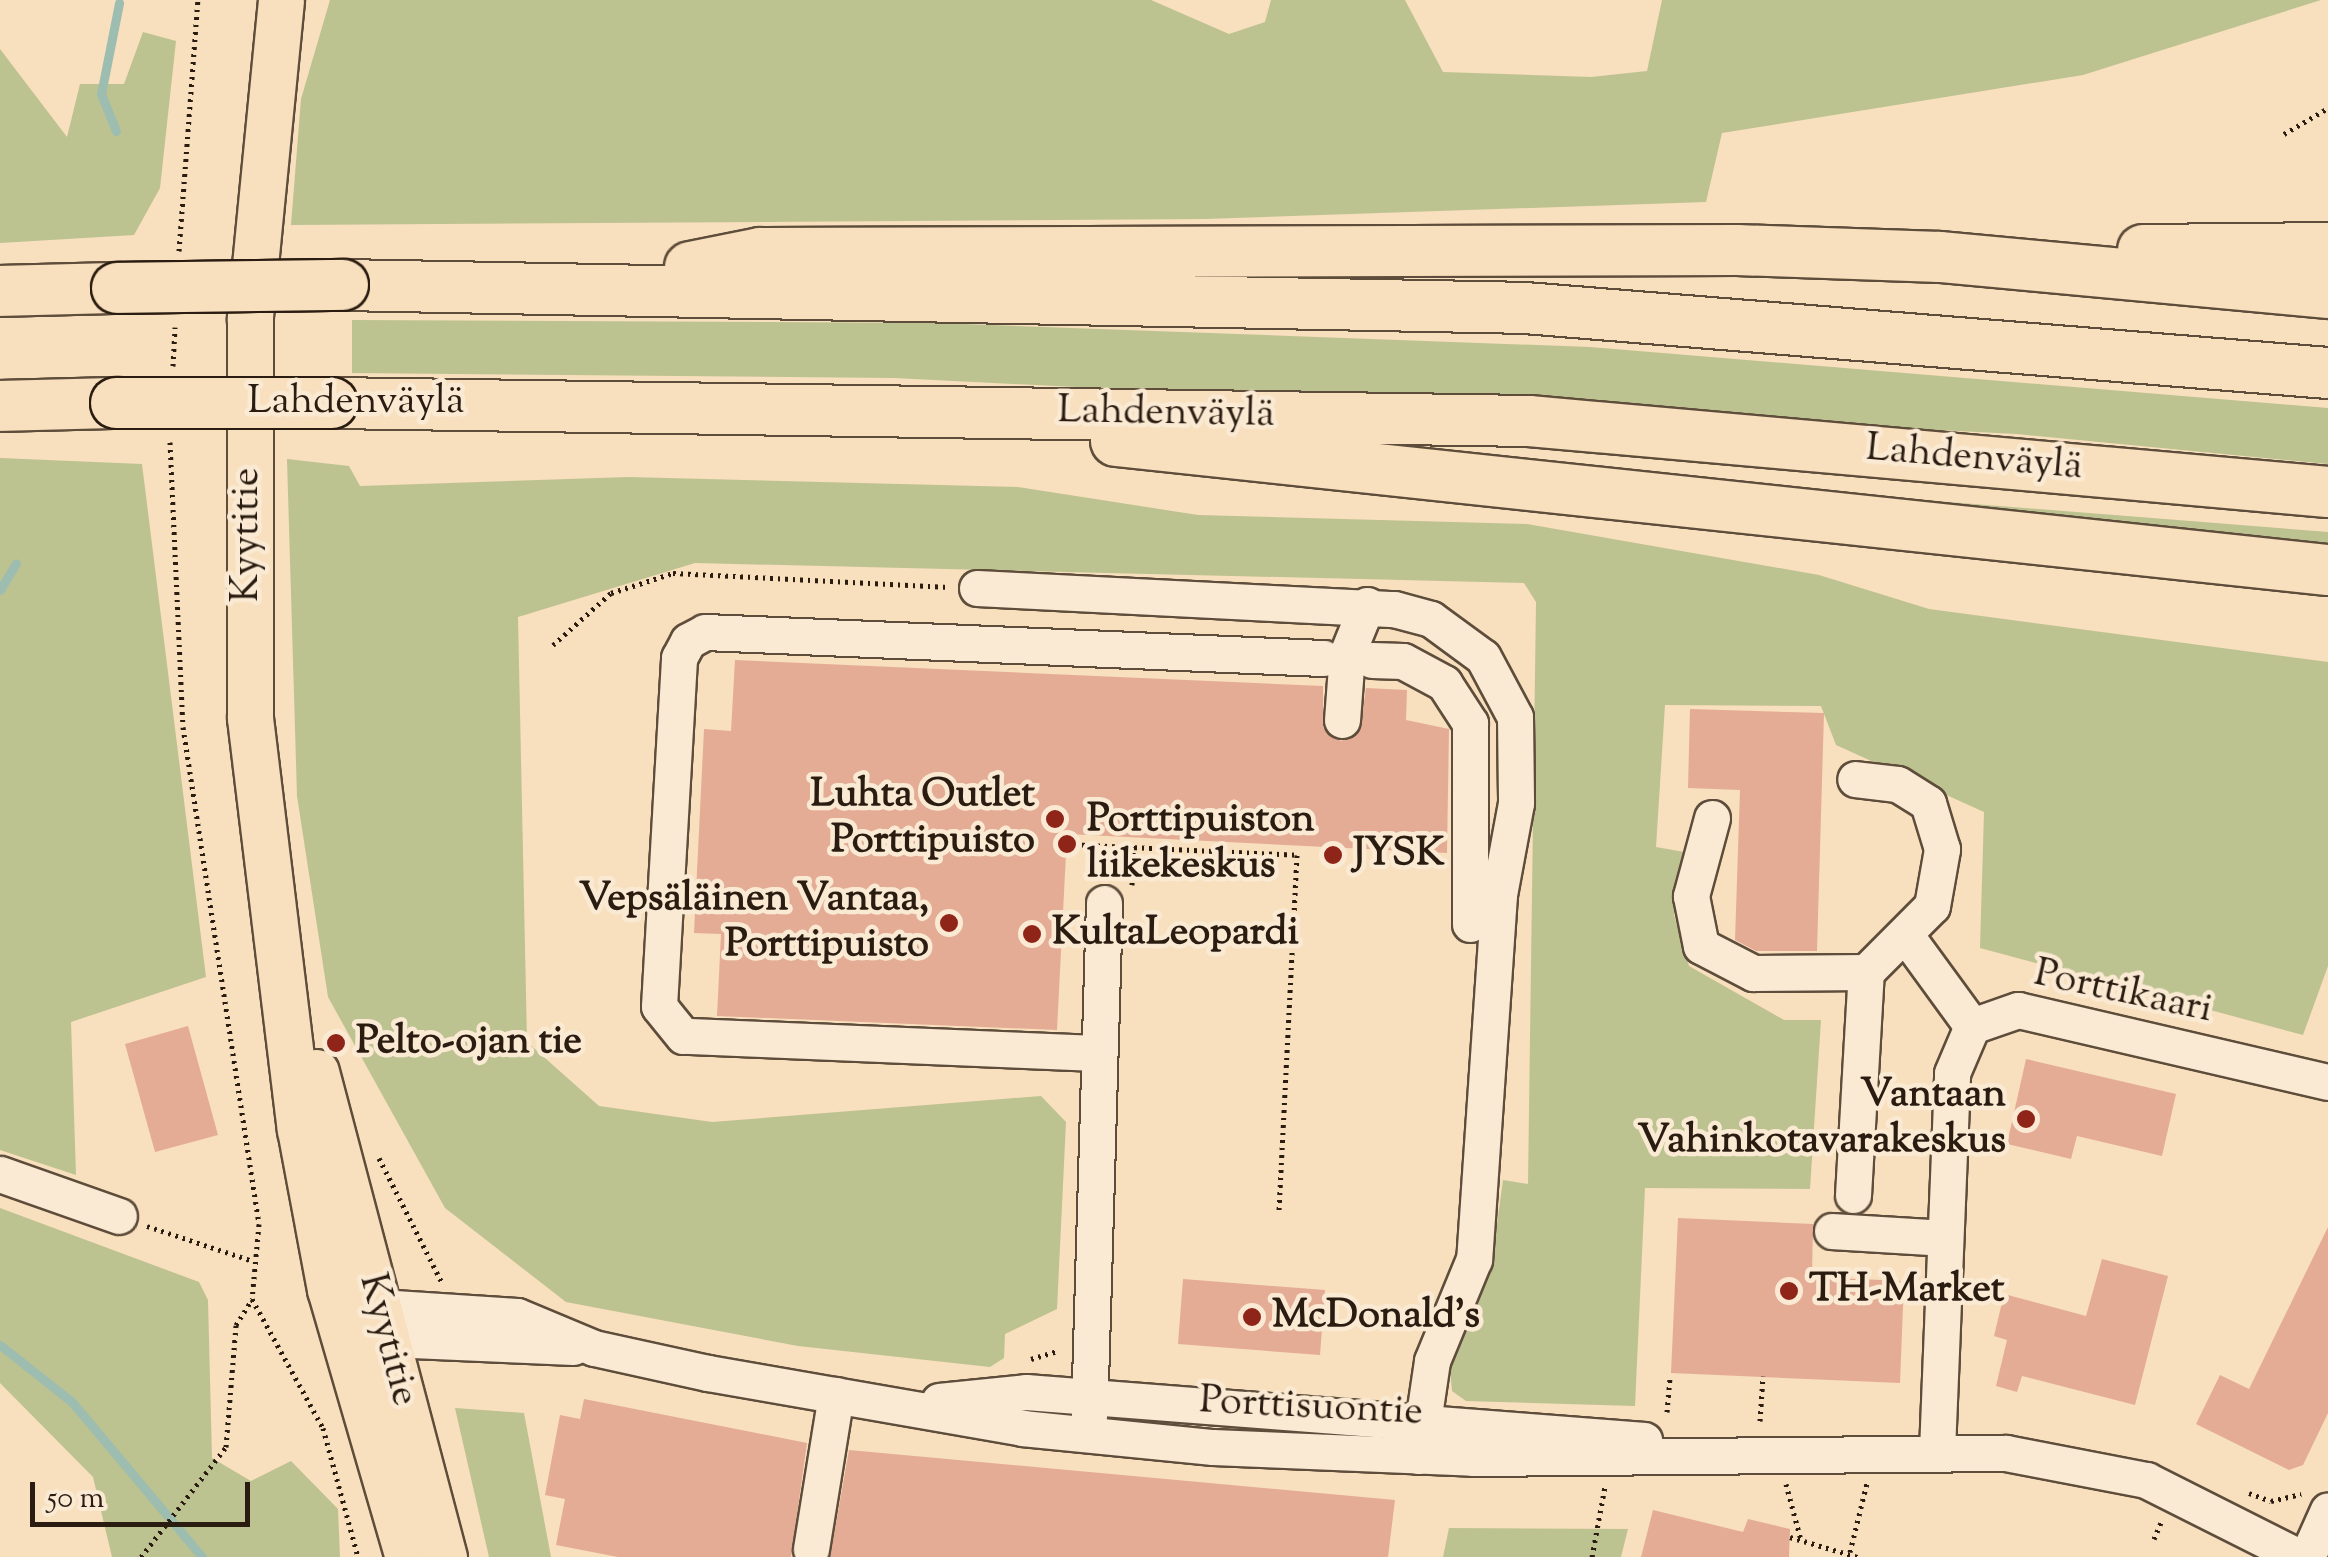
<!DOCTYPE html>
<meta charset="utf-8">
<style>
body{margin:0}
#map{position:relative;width:2328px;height:1557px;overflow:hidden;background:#f8dfbd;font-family:"Sorts Mill Goudy",serif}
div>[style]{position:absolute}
.green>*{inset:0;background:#bdc291}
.stream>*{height:9px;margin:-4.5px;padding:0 4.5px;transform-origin:4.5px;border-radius:4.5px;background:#9dbdb0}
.building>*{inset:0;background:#e4ac95}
.path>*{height:5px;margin-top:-2.5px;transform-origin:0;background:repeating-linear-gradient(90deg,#2a1c10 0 2.5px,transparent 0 7.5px)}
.roads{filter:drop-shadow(2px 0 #5e4d3b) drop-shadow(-2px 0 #5e4d3b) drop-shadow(0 2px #5e4d3b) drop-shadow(0 -2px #5e4d3b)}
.minor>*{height:35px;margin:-17.5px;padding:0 17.5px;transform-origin:17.5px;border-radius:17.5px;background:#faead4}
.major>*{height:45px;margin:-22.5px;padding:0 22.5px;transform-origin:22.5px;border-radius:22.5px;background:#f8dfbd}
.highway>*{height:50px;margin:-25px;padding:0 25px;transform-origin:25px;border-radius:25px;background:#f8dfbd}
.bridges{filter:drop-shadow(2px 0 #2a1c10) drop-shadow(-2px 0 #2a1c10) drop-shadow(0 2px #2a1c10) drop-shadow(0 -2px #2a1c10)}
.highway-bridge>*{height:50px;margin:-25px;padding:0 25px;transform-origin:25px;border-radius:25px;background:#f8dfbd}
.dots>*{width:28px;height:28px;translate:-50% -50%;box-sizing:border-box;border:5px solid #faead4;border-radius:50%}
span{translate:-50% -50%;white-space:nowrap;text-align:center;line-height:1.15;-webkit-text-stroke:9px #faead4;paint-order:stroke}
.street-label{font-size:40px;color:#2a1c10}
.poi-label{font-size:40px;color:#2a1c10;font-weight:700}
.right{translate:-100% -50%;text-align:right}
.left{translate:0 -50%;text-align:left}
.scale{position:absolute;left:30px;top:1482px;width:220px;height:45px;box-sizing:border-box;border:5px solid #2a1c10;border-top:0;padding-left:12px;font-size:30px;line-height:35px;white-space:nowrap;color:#2a1c10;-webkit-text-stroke:8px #faead4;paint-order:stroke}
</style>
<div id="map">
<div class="green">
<i style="clip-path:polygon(330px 0,1151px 0,1229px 34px,1265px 22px,1271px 0,1405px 0,1443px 72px,1591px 77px,1647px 71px,1662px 0,2321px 0,2083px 75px,1722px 133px,1706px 202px,1205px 219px,291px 225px,301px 99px)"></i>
<i style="clip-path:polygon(143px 32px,176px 41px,160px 188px,134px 235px,0 243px,0 49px,67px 137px,80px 84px,124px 84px)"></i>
<i style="clip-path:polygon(352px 320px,937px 323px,1590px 347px,2328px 408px,2328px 464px,2017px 434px,894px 378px,352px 373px)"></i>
<i style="clip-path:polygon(0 458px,142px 464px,206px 977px,71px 1022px,76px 1175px,0 1150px)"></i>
<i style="clip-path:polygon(287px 459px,349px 466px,360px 486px,628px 477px,1018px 487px,1198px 515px,1527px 524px,1819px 575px,1929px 609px,2328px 662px,2328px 966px,2303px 1035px,1980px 948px,1984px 812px,1836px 745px,1821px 706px,1665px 705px,1656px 847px,1690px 853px,1674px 915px,1689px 966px,1784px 1020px,1821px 1020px,1810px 1189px,1645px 1188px,1635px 1406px,1466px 1401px,1452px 1391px,1449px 1357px,1491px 1268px,1503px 1180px,1528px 1184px,1536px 602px,1524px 583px,695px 563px,518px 617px,527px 1042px,599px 1106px,712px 1122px,1041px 1096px,1066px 1122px,1057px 1309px,1005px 1334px,1004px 1358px,990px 1367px,798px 1346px,566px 1302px,445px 1208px,328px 997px,297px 796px)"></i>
<i style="clip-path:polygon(1836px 493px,2328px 532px,2328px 551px,2089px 527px)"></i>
<i style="clip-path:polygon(0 1208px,199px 1282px,208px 1300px,212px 1458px,251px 1481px,291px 1461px,338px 1509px,340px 1557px,112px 1557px,93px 1477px,0 1383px)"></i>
<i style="clip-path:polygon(455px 1408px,524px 1413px,551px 1557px,489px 1557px)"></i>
<i style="clip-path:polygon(1449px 1528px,1628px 1529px,1621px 1557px,1443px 1557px)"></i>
</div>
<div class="stream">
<i style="left:116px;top:131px;width:40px;rotate:-112deg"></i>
<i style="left:101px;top:94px;width:93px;rotate:-78.8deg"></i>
<i style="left:0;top:590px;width:31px;rotate:-59deg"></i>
<i style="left:0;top:1345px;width:92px;rotate:38.4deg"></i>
<i style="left:72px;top:1402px;width:202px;rotate:50deg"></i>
</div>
<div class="building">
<i style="clip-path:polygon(735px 660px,1323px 686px,1323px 728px,1341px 741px,1360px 731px,1366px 688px,1407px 690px,1406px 720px,1449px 729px,1447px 853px,1067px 834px,1057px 1030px,717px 1016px,721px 934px,694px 933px,704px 729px,731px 731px)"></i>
<i style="clip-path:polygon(1690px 709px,1824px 713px,1817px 951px,1756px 951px,1735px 940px,1740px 790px,1688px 788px)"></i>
<i style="clip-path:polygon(188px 1026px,218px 1135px,155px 1152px,125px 1044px)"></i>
<i style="clip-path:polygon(2026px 1059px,2176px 1094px,2162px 1156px,2077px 1136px,2071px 1159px,2007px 1144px)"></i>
<i style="clip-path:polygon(1678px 1218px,1813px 1224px,1812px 1277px,1904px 1281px,1900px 1383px,1671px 1373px)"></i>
<i style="clip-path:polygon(2328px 1227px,2328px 1413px,2303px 1465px,2289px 1470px,2196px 1424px,2220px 1375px,2249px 1389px)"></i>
<i style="clip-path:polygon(2102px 1259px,2168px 1276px,2135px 1405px,2022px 1376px,2017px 1392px,1996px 1386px,2007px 1340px,1994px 1336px,2004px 1294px,2086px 1316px)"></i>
<i style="clip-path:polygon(1183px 1279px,1325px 1290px,1320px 1355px,1178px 1344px)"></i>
<i style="clip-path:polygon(584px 1399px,807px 1443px,791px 1557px,618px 1557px,556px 1545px,565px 1499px,545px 1495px,560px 1415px,580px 1419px)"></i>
<i style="clip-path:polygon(849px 1450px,1395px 1500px,1388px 1557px,830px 1557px)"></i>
<i style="clip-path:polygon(1653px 1510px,1743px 1532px,1748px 1519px,1790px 1529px,1789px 1557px,1641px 1557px)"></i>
</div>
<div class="path">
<i style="left:2284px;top:134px;width:51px;rotate:-30.6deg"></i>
<i style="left:179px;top:251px;width:252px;rotate:-85.7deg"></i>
<i style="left:173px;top:366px;width:39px;rotate:-87deg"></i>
<i style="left:170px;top:442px;width:285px;rotate:87.4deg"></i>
<i style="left:183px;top:727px;width:503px;rotate:81.31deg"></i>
<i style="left:259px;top:1224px;width:75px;rotate:95.3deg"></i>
<i style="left:252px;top:1299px;width:147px;rotate:61.2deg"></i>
<i style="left:323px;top:1428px;width:134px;rotate:74.8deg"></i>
<i style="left:553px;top:645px;width:78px;rotate:-41.9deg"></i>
<i style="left:611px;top:593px;width:65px;rotate:-17.9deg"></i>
<i style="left:673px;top:573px;width:276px;rotate:2.9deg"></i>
<i style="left:1067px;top:844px;width:230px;rotate:2.7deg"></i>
<i style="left:1297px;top:855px;width:358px;rotate:92.9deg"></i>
<i style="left:1132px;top:885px;width:38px;rotate:-88deg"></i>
<i style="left:379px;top:1158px;width:138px;rotate:63.2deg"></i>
<i style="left:147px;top:1226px;width:112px;rotate:18.3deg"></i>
<i style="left:1031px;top:1359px;width:28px;rotate:-17deg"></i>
<i style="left:1667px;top:1412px;width:36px;rotate:-85deg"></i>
<i style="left:1760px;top:1421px;width:45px;rotate:-86.2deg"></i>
<i style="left:1786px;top:1484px;width:58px;rotate:75deg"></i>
<i style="left:2249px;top:1493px;width:23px;rotate:20deg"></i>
<i style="left:2271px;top:1501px;width:31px;rotate:-13deg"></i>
<i style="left:1790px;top:1537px;width:71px;rotate:16.4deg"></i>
<i style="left:2154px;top:1539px;width:21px;rotate:-67deg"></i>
<i style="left:1850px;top:1552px;width:71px;rotate:-76.2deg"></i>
<i style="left:141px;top:1557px;width:139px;rotate:-52.3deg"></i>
<i style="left:226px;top:1447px;width:122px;rotate:-85.3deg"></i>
<i style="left:236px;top:1325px;width:31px;rotate:-58deg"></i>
<i style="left:1592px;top:1557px;width:72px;rotate:-79.6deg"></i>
</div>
<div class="roads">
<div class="minor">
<i style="left:977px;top:588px;width:418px;rotate:2.9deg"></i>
<i style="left:1394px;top:609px;width:38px;rotate:15deg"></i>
<i style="left:1431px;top:619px;width:64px;rotate:36.2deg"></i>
<i style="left:1483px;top:657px;width:68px;rotate:61.9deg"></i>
<i style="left:1515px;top:717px;width:86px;rotate:89.3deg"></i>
<i style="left:1516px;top:803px;width:94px;rotate:100.5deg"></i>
<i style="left:1499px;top:895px;width:365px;rotate:93.9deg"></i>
<i style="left:1474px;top:1259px;width:110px;rotate:112.4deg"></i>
<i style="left:1432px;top:1361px;width:96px;rotate:98.4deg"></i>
<i style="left:1372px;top:660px;width:31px;rotate:2deg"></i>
<i style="left:1403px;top:661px;width:47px;rotate:28.2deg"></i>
<i style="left:1444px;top:683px;width:48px;rotate:57deg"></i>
<i style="left:1470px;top:723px;width:201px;rotate:90deg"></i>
<i style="left:1342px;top:720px;width:66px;rotate:-85.7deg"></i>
<i style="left:1347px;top:654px;width:53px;rotate:-67.8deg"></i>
<i style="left:1712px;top:818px;width:81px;rotate:105.1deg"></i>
<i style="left:1691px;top:896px;width:51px;rotate:78.7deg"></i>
<i style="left:1701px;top:946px;width:59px;rotate:27.4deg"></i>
<i style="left:1753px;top:973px;width:113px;rotate:-0.5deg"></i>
<i style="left:1866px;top:972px;width:93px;rotate:-45deg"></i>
<i style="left:1932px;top:906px;width:58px;rotate:-80deg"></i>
<i style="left:1942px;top:849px;width:48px;rotate:-106.9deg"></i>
<i style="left:1928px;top:803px;width:36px;rotate:-148deg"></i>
<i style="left:1897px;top:784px;width:42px;rotate:-173.2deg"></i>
<i style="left:1907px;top:937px;width:110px;rotate:53.9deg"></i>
<i style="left:1097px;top:1053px;width:414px;rotate:-177.6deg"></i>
<i style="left:683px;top:1036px;width:38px;rotate:-129deg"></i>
<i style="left:659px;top:1006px;width:349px;rotate:-86.7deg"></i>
<i style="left:679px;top:658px;width:19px;rotate:-62deg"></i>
<i style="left:688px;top:641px;width:19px;rotate:-28deg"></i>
<i style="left:705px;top:632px;width:619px;rotate:2.41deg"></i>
<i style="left:0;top:1174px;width:126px;rotate:19.4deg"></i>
<i style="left:1853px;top:1195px;width:223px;rotate:-86.7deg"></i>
<i style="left:1832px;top:1231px;width:113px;rotate:3.5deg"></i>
<i style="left:358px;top:1320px;width:25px;rotate:-32deg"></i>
<i style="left:379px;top:1307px;width:138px;rotate:3.7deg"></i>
<i style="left:517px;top:1316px;width:83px;rotate:22.6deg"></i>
<i style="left:594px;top:1348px;width:117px;rotate:12.4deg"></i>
<i style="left:708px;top:1373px;width:319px;rotate:9.9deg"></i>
<i style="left:1022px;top:1428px;width:192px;rotate:5.7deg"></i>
<i style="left:1213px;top:1447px;width:260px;rotate:2.4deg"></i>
<i style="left:1473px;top:1458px;width:533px;rotate:-0.54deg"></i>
<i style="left:2006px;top:1453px;width:143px;rotate:10.9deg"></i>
<i style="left:2146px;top:1480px;width:171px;rotate:26.7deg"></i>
<i style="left:366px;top:1338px;width:207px;rotate:2.5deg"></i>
<i style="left:939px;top:1401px;width:87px;rotate:-5.9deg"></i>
<i style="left:1026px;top:1392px;width:620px;rotate:4.44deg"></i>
<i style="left:1089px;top:1416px;width:513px;rotate:-88.33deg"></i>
<i style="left:1937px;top:1451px;width:378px;rotate:-87.7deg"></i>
<i style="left:1952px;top:1073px;width:51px;rotate:-66.9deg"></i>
<i style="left:1972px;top:1026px;width:49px;rotate:-19.2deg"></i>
<i style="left:2018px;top:1010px;width:318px;rotate:13.1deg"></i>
<i style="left:811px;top:1549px;width:156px;rotate:-80.8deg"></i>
<i style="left:2307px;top:1557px;width:51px;rotate:-65.9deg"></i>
</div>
<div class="major">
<i style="left:281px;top:0;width:320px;rotate:95.6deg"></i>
<i style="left:250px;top:318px;width:400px;rotate:90deg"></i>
<i style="left:250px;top:718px;width:414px;rotate:83.1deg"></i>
<i style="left:300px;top:1129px;width:163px;rotate:79.4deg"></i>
<i style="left:330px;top:1289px;width:279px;rotate:73.8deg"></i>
<i style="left:316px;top:1072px;width:502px;rotate:75.22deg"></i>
</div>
<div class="highway">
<i style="left:2143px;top:250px;width:185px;rotate:-0.6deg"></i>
<i style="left:690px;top:267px;width:71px;rotate:-11.3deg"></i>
<i style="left:760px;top:253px;width:977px;rotate:-0.18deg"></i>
<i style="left:1737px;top:250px;width:203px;rotate:2deg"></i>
<i style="left:1940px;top:257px;width:390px;rotate:5.3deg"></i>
<i style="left:343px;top:285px;width:1182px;rotate:1.11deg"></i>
<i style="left:1525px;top:308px;width:806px;rotate:4.63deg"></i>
<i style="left:0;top:291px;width:117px;rotate:-1.5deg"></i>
<i style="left:332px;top:403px;width:1197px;rotate:0.86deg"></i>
<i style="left:1529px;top:421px;width:802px;rotate:5.08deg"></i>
<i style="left:0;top:406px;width:116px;rotate:-1.5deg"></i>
<i style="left:1116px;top:441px;width:1219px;rotate:6.08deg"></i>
</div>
</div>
<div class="bridges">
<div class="highway-bridge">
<i style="left:117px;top:288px;width:226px;rotate:-0.8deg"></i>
<i style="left:116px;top:403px;width:216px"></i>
</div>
</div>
<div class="dots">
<i style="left:1055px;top:819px;background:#8f2418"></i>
<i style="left:1067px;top:844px;background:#8f2418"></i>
<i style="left:1333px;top:855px;background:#8f2418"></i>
<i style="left:949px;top:923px;background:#8f2418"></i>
<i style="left:1032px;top:934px;background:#8f2418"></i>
<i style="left:336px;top:1043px;background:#8f2418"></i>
<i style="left:2026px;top:1119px;background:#8f2418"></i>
<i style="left:1789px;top:1291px;background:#8f2418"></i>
<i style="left:1252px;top:1317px;background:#8f2418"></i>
</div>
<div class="street-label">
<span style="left:356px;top:403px">Lahdenväylä</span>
<span style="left:1166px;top:414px;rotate:1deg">Lahdenväylä</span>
<span style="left:1974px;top:459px;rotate:5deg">Lahdenväylä</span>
<span style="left:248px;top:535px;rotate:-90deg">Kyytitie</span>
<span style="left:2123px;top:993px;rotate:12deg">Porttikaari</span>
<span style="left:387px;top:1340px;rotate:75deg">Kyytitie</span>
<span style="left:1311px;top:1408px;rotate:3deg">Porttisuontie</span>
</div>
<div class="poi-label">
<span class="right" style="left:1035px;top:819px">Luhta Outlet<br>Porttipuisto</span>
<span class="left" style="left:1087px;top:844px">Porttipuiston<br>liikekeskus</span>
<span class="left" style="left:1353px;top:855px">JYSK</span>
<span class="right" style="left:929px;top:923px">Vepsäläinen Vantaa,<br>Porttipuisto</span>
<span class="left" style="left:1052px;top:934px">KultaLeopardi</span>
<span class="left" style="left:356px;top:1043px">Pelto-ojan tie</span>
<span class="right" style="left:2006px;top:1119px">Vantaan<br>Vahinkotavarakeskus</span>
<span class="left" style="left:1809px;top:1291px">TH-Market</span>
<span class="left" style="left:1272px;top:1317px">McDonald's</span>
</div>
<div class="scale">50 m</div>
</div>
